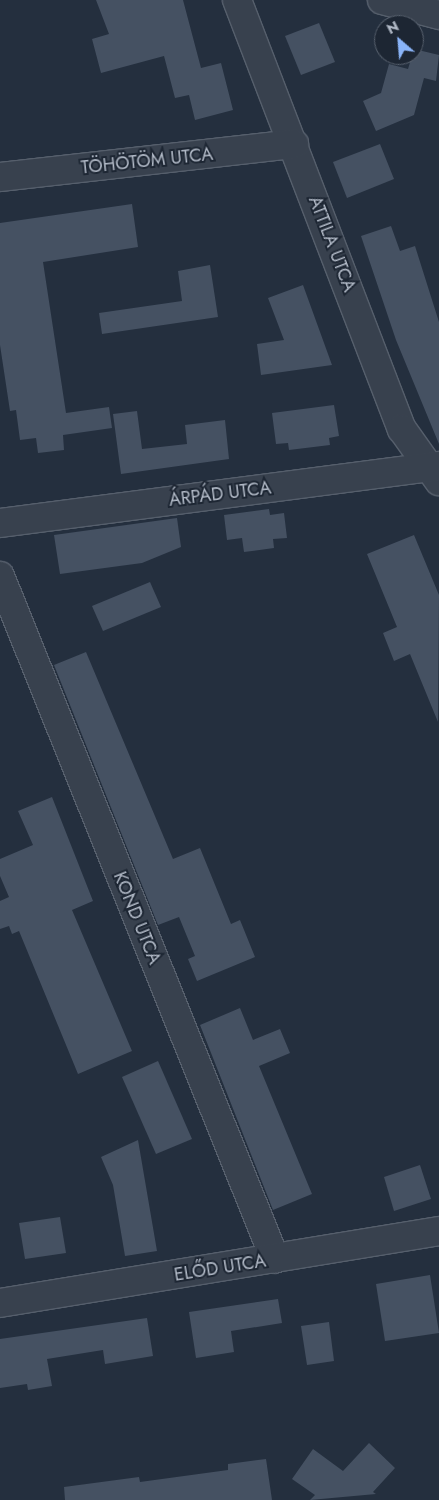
<!DOCTYPE html>
<meta charset="utf-8">
<style>
body{margin:0}
#map{position:relative;width:439px;height:1500px;overflow:hidden;background:#242f3e;font-family:Jost,sans-serif}
div>[style]{position:absolute}
.building>*{inset:0;background:#455162}
.roads{filter:drop-shadow(1px 0 #565f6c) drop-shadow(-1px 0 #565f6c) drop-shadow(0 1px #565f6c) drop-shadow(0 -1px #565f6c)}
.street>*{height:28px;margin:-14px;padding:0 14px;transform-origin:14px;border-radius:14px;background:#38414e}
span{translate:-50% -50%;white-space:nowrap;text-align:center;line-height:1.15;-webkit-text-stroke:4px #1d2633;paint-order:stroke}
.street-label{font-size:18px;color:#b4bcc9}
.north{position:absolute;left:374px;top:15px;width:50px;height:50px;box-sizing:border-box;background:#1d2633;border:1px solid #59626f;border-radius:50%;rotate:333deg;font-size:14px;font-weight:700;line-height:20px;text-align:center;color:#b4bcc9}
.north::after{content:'';display:block;margin:auto;width:18px;height:22px;background:#8ab4f8;clip-path:polygon(50% 0,100% 100%,50% 72%,0 100%)}
</style>
<div id="map">
<div class="building">
<i style="clip-path:polygon(96px 0,183px 0,201px 68px,221px 63px,233px 110px,195px 120px,189px 95px,175px 98px,164px 56px,101px 73px,92px 39px,109px 34px)"></i>
<i style="clip-path:polygon(319px 23px,335px 62px,301px 75px,285px 36px)"></i>
<i style="clip-path:polygon(414px 49px,439px 55px,436px 81px,424px 78px,414px 115px,376px 131px,363px 101px,381px 93px,389px 64px,408px 69px)"></i>
<i style="clip-path:polygon(380px 144px,394px 179px,347px 198px,333px 162px)"></i>
<i style="clip-path:polygon(132px 204px,138px 247px,43px 262px,66px 413px,109px 407px,112px 428px,63px 435px,64px 450px,38px 453px,36px 438px,20px 440px,16px 410px,10px 411px,0 345px,0 223px)"></i>
<i style="clip-path:polygon(391px 226px,400px 251px,415px 246px,439px 322px,439px 444px,396px 340px,361px 236px)"></i>
<i style="clip-path:polygon(210px 265px,218px 317px,102px 334px,99px 313px,182px 301px,178px 271px)"></i>
<i style="clip-path:polygon(303px 285px,332px 365px,261px 375px,257px 344px,284px 340px,268px 298px)"></i>
<i style="clip-path:polygon(334px 405px,339px 436px,329px 438px,330px 445px,289px 450px,288px 443px,276px 444px,272px 413px)"></i>
<i style="clip-path:polygon(137px 411px,142px 449px,187px 444px,185px 425px,225px 420px,229px 459px,121px 474px,113px 414px)"></i>
<i style="clip-path:polygon(269px 509px,270px 515px,284px 513px,287px 538px,273px 539px,274px 548px,244px 552px,242px 538px,227px 540px,224px 515px)"></i>
<i style="clip-path:polygon(177px 518px,181px 547px,142px 563px,60px 574px,54px 535px)"></i>
<i style="clip-path:polygon(414px 535px,439px 595px,438px 722px,410px 654px,394px 661px,383px 633px,397px 627px,367px 554px)"></i>
<i style="clip-path:polygon(150px 582px,161px 607px,103px 631px,92px 606px)"></i>
<i style="clip-path:polygon(86px 652px,173px 859px,200px 848px,231px 924px,240px 920px,255px 957px,197px 981px,188px 959px,195px 956px,179px 917px,158px 925px,54px 665px)"></i>
<i style="clip-path:polygon(52px 797px,93px 901px,72px 910px,132px 1051px,78px 1074px,19px 931px,12px 934px,9px 926px,0 929px,0 901px,9px 897px,0 876px,0 859px,33px 845px,18px 811px)"></i>
<i style="clip-path:polygon(240px 1008px,253px 1040px,280px 1029px,290px 1053px,259px 1066px,312px 1194px,273px 1210px,200px 1025px)"></i>
<i style="clip-path:polygon(158px 1061px,192px 1139px,156px 1154px,122px 1077px)"></i>
<i style="clip-path:polygon(138px 1140px,157px 1251px,125px 1256px,113px 1185px,101px 1157px)"></i>
<i style="clip-path:polygon(420px 1165px,431px 1199px,394px 1211px,384px 1177px)"></i>
<i style="clip-path:polygon(60px 1217px,66px 1253px,25px 1259px,19px 1223px)"></i>
<i style="clip-path:polygon(430px 1275px,439px 1333px,385px 1341px,376px 1284px)"></i>
<i style="clip-path:polygon(278px 1299px,282px 1323px,231px 1331px,234px 1352px,196px 1358px,189px 1312px)"></i>
<i style="clip-path:polygon(147px 1318px,153px 1356px,105px 1364px,103px 1350px,47px 1359px,52px 1386px,28px 1390px,27px 1384px,0 1388px,0 1339px)"></i>
<i style="clip-path:polygon(329px 1322px,334px 1361px,307px 1365px,301px 1326px)"></i>
<i style="clip-path:polygon(369px 1443px,395px 1468px,373px 1492px,376px 1494px,310px 1500px,315px 1495px,292px 1479px,313px 1449px,343px 1471px)"></i>
<i style="clip-path:polygon(266px 1459px,272px 1500px,65px 1500px,64px 1487px,139px 1477px,140px 1482px,228px 1470px,228px 1464px)"></i>
</div>
<div class="roads">
<div class="street">
<i style="left:237px;top:0;width:460px;rotate:69deg"></i>
<i style="left:402px;top:429px;width:64px;rotate:54.6deg"></i>
<i style="left:382px;top:0;width:59px;rotate:14.7deg"></i>
<i style="left:0;top:177px;width:296px;rotate:-6.4deg"></i>
<i style="left:0;top:523px;width:443px;rotate:-7.4deg"></i>
<i style="left:0;top:576px;width:736px;rotate:68.07deg"></i>
<i style="left:0;top:1303px;width:445px;rotate:-9.3deg"></i>
</div>
</div>
<div class="street-label">
<span style="left:147px;top:161px;rotate:-6deg">TÖHÖTÖM UTCA</span>
<span style="left:332px;top:244px;rotate:69deg">ATTILA UTCA</span>
<span style="left:220px;top:494px;rotate:-7deg">ÁRPÁD UTCA</span>
<span style="left:137px;top:918px;rotate:68deg">KOND UTCA</span>
<span style="left:220px;top:1268px;rotate:-9deg">ELŐD UTCA</span>
</div>
<div class="north">N</div>
</div>
